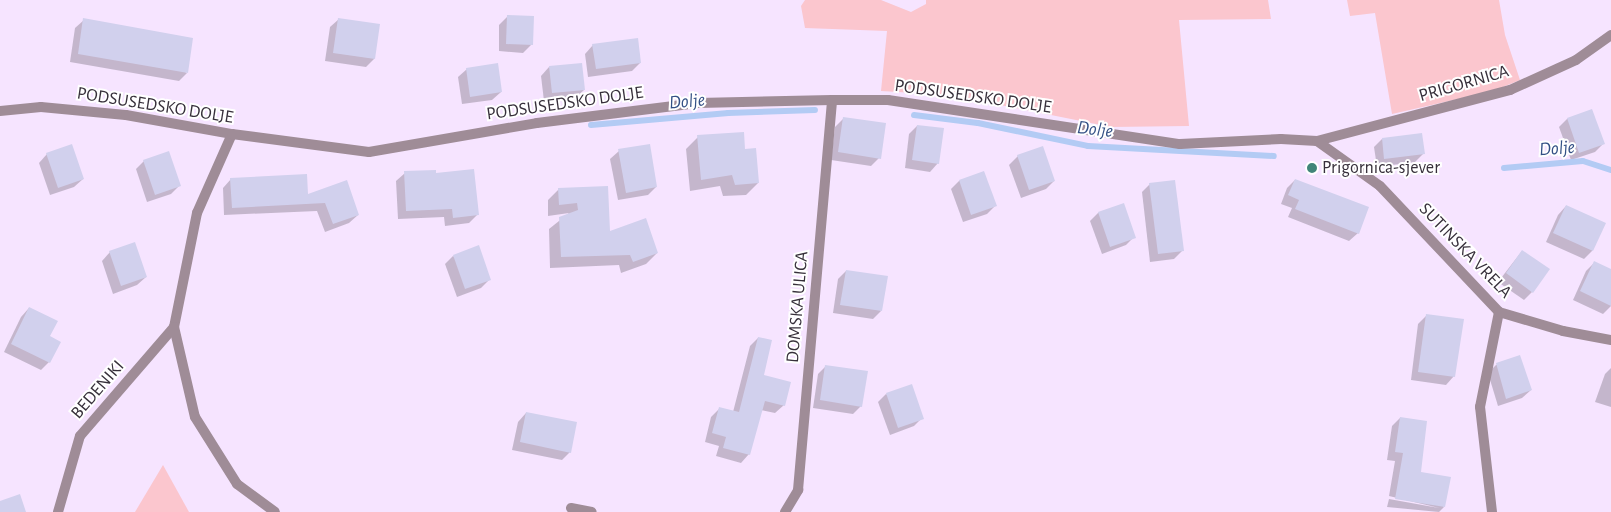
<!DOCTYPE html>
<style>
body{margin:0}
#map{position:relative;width:1611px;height:512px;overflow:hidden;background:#f6e4ff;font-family:"Alegreya Sans",sans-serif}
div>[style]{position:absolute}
.green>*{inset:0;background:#fbc6ce}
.shadow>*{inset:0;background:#0003}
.stream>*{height:6px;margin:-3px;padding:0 3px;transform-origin:3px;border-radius:3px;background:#b3cbf4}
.building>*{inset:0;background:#d1d0ed}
.minor>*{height:10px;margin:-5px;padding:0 5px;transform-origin:5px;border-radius:5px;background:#9f8c97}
.tertiary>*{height:10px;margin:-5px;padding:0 5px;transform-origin:5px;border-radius:5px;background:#9f8c97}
.dots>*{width:14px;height:14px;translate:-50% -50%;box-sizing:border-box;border:2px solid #fff;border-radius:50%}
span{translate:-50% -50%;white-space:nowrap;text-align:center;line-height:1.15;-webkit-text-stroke:4px #fff;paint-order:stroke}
.street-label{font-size:18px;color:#37303b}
.poi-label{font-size:18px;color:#37303b}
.left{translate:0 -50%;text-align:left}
.water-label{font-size:19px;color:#335085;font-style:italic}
</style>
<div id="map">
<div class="green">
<i style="clip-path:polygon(805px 0,881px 0,911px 12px,926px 4px,926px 0,1268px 0,1271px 19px,1179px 20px,1189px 126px,1111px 127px,950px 95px,881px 91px,887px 31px,805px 28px,801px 6px)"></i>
<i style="clip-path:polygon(1347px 0,1499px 0,1505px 35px,1520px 80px,1493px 91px,1392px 114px,1375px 13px,1350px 16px)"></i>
<i style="clip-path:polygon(163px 465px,189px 512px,135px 512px)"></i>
</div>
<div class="shadow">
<i style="clip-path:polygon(508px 16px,532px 44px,523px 53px,499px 51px,499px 25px)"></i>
<i style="clip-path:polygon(339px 19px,379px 25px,374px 59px,366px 67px,325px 61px,330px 27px)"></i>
<i style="clip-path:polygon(84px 20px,187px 73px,179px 81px,70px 62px,75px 28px)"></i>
<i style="clip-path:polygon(593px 45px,640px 63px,632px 71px,588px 77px,585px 54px)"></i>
<i style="clip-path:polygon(549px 67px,584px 90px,575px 98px,544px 101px,541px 76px)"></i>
<i style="clip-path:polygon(467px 69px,501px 92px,492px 100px,462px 104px,458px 77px)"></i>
<i style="clip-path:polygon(1592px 111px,1603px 144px,1595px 152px,1571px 160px,1559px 127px,1567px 119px)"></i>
<i style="clip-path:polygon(844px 118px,879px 158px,871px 166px,831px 160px,835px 127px)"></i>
<i style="clip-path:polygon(917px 126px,938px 163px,930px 172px,905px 168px,909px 134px)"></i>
<i style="clip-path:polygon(698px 137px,744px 150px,758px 183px,746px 195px,723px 196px,720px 186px,690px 191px,686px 149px)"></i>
<i style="clip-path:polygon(1382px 139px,1423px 154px,1415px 162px,1377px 167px,1374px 147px)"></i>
<i style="clip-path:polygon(619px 151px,656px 187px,648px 195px,618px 200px,610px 159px)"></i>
<i style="clip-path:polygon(47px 154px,83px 179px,74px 187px,50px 195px,39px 163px)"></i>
<i style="clip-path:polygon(1018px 156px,1054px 181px,1046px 189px,1021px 198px,1009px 165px)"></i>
<i style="clip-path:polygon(144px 161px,180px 185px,171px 194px,147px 202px,136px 169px)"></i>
<i style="clip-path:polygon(405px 173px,435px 175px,478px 214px,469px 223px,445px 226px,444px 217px,398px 219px,396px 181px)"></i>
<i style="clip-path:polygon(984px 173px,995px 206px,987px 214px,963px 222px,951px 189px,959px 181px)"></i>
<i style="clip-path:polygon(231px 179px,307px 195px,358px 215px,349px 223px,325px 232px,317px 211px,224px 215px,223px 188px)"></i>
<i style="clip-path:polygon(1295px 180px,1358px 233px,1349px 241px,1288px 217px,1292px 208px,1281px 204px,1287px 188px)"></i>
<i style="clip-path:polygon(1150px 184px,1182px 251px,1174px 259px,1150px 262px,1142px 192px)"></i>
<i style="clip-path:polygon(607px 188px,608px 233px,657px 253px,646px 264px,621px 273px,619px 265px,550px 268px,549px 229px,569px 213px,548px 216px,548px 200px,559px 189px)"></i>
<i style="clip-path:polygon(1123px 204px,1134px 237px,1126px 245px,1102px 254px,1090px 221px,1098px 213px)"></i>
<i style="clip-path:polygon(1566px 206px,1604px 224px,1592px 251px,1584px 259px,1546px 242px,1558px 215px)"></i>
<i style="clip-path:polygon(1522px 251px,1532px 292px,1524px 300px,1498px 282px)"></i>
<i style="clip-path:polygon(110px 252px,146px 277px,137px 285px,113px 294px,102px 261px)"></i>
<i style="clip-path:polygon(453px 256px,489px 280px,481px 288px,457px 297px,445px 264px)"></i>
<i style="clip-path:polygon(1594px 263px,1611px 271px,1611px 306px,1603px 314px,1573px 300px,1586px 271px)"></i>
<i style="clip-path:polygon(846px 271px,881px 311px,873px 319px,833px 313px,838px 279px)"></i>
<i style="clip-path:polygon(29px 308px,48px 337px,49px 362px,41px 370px,4px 352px,21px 317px)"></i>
<i style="clip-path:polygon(1427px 315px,1454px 376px,1446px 385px,1411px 380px,1418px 324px)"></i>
<i style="clip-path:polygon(758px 338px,763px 376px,784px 405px,775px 413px,761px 410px,749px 454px,741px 463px,716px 456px,719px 446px,705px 442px,711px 417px,720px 408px,733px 412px,750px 346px)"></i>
<i style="clip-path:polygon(1519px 357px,1531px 390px,1522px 398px,1498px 406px,1488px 373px,1496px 365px)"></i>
<i style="clip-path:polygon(826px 366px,861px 406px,853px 414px,813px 408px,818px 374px)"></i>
<i style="clip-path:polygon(1611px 368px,1611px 407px,1595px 402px,1605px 374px)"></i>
<i style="clip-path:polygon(886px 394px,922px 418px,914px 426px,890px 435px,878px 402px)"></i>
<i style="clip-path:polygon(526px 413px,570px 452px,562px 460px,512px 450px,518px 422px)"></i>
<i style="clip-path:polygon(1400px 418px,1419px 473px,1444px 507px,1439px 512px,1387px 507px,1389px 499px,1439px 508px,1389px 496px,1395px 461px,1387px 460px,1392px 426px)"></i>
</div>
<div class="stream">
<i style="left:914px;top:115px;width:64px;rotate:7.1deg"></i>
<i style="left:978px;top:123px;width:112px;rotate:11.8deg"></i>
<i style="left:1088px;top:146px;width:186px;rotate:3.1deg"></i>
<i style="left:591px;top:125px;width:138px;rotate:-5deg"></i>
<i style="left:728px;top:113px;width:87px;rotate:-2deg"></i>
<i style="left:1504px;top:168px;width:79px;rotate:-5.1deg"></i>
<i style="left:1583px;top:161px;width:29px;rotate:18deg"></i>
</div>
<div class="building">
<i style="clip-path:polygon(507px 15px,534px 16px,533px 45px,506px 44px)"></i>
<i style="clip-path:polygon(83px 18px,193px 38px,188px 73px,78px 54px)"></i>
<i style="clip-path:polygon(338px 18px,380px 24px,375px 59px,333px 53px)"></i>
<i style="clip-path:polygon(638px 38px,641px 63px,596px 69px,592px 44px)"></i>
<i style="clip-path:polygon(498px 63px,502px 92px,470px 97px,466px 68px)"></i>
<i style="clip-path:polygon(582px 63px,585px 90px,552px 93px,549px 66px)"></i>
<i style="clip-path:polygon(1592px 109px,1605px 144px,1579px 153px,1567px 118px)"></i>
<i style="clip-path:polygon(843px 117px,886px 123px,881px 159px,838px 152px)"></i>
<i style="clip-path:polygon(917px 125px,944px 128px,939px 164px,912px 160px)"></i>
<i style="clip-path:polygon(744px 132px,745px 149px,756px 148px,759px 183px,735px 185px,732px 175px,701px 180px,697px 135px)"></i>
<i style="clip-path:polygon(1422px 133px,1425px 154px,1384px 159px,1382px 138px)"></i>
<i style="clip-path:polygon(72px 144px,84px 179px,58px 188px,46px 153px)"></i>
<i style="clip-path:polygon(650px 144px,657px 187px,626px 193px,618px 149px)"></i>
<i style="clip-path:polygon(1043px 146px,1055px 181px,1029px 190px,1017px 155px)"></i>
<i style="clip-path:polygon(169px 151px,181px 186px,155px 195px,143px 160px)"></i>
<i style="clip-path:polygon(474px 169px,479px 215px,453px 218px,452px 209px,406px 211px,404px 171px,436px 170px,436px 173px)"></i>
<i style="clip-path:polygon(984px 171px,997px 206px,971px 215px,959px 180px)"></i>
<i style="clip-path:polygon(307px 174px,308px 194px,347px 180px,359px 215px,333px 224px,325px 203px,232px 208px,230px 178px)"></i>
<i style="clip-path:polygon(1295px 179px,1369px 207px,1359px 234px,1295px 209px,1299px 200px,1288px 195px)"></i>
<i style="clip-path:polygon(1175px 180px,1184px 251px,1158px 254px,1149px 183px)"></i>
<i style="clip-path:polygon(608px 186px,610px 231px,646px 218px,658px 253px,633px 262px,630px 255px,561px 257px,559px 217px,578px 210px,577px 203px,559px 205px,558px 188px)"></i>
<i style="clip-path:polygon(1124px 203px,1136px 238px,1110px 247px,1098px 212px)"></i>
<i style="clip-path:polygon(1566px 205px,1606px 223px,1593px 251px,1553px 233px)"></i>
<i style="clip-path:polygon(135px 242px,147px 277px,121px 286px,109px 251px)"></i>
<i style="clip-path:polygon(479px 245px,491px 280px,465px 289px,453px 255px)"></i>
<i style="clip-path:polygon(1522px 250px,1550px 269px,1533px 293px,1506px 273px)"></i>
<i style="clip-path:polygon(1594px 261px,1611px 269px,1611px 306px,1580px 291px)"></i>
<i style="clip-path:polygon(846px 270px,888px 276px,882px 311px,840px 305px)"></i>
<i style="clip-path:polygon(29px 307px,58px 321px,50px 336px,61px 342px,50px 363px,11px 344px)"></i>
<i style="clip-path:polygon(1426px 314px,1464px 319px,1455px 377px,1418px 372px)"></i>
<i style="clip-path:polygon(758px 337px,772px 340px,764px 375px,791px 382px,785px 406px,765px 401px,750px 455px,723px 448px,726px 437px,712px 433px,719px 407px,739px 412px)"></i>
<i style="clip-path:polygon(1520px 355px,1532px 390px,1506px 399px,1496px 363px)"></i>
<i style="clip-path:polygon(825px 365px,868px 371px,862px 407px,820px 400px)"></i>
<i style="clip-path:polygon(912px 384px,924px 419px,898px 428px,886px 393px)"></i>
<i style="clip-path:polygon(526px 412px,577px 422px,571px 453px,520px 442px)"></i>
<i style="clip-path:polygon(1400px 417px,1427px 421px,1421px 472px,1451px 477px,1445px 507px,1395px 499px,1403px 453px,1395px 452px)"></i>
<i style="clip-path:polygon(20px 494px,26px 512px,0 512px,0 501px)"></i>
</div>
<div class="minor">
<i style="left:232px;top:134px;width:86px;rotate:113.9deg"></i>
<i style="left:197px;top:213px;width:116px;rotate:101.4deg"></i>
<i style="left:174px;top:327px;width:92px;rotate:76.9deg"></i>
<i style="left:195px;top:417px;width:79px;rotate:57.9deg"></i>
<i style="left:237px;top:484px;width:47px;rotate:36.4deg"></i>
<i style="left:1317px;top:141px;width:200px;rotate:-14.8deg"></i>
<i style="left:1510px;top:90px;width:72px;rotate:-24.4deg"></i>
<i style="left:1576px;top:60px;width:43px;rotate:-35.5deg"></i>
<i style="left:571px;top:508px;width:21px;rotate:11deg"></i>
<i style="left:58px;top:512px;width:79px;rotate:-73.9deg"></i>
<i style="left:80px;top:436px;width:144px;rotate:-49.2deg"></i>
<i style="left:785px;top:512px;width:26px;rotate:-59deg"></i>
<i style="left:798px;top:490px;width:391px;rotate:-85deg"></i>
<i style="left:1492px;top:512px;width:106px;rotate:-96.5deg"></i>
<i style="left:1480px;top:407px;width:97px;rotate:-78.7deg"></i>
</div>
<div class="tertiary">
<i style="left:0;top:111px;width:41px;rotate:-5.6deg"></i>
<i style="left:41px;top:107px;width:85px;rotate:5.4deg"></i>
<i style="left:126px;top:115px;width:108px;rotate:10.2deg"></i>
<i style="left:232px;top:134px;width:138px;rotate:7.5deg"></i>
<i style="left:369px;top:152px;width:170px;rotate:-9.8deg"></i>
<i style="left:537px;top:123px;width:162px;rotate:-7.1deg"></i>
<i style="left:698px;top:103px;width:134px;rotate:-1.3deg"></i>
<i style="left:832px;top:100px;width:56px"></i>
<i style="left:888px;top:100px;width:295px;rotate:8.6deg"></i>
<i style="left:1180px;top:144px;width:101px;rotate:-2.8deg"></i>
<i style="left:1281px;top:139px;width:36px;rotate:3deg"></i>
<i style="left:1317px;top:141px;width:77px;rotate:35.5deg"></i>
<i style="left:1380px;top:186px;width:173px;rotate:46.6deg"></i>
<i style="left:1499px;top:312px;width:67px;rotate:16.5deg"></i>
<i style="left:1563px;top:331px;width:49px;rotate:10.6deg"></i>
</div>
<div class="dots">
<i style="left:1312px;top:168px;background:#418579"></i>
</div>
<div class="street-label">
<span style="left:1464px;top:84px;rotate:-16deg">PRIGORNICA</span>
<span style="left:973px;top:97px;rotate:8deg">PODSUSEDSKO DOLJE</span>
<span style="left:565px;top:104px;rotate:-8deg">PODSUSEDSKO DOLJE</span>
<span style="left:155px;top:106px;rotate:9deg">PODSUSEDSKO DOLJE</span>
<span style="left:1465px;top:251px;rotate:46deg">SUTINSKA VRELA</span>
<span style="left:798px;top:307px;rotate:-85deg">DOMSKA ULICA</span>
<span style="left:98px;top:390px;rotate:-49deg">BEDENIKI</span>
</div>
<div class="poi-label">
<span class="left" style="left:1322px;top:168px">Prigornica-sjever</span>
</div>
<div class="water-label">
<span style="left:687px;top:102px;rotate:-5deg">Dolje</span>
<span style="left:1095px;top:130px;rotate:7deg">Dolje</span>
<span style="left:1557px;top:149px;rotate:-4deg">Dolje</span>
</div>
</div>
